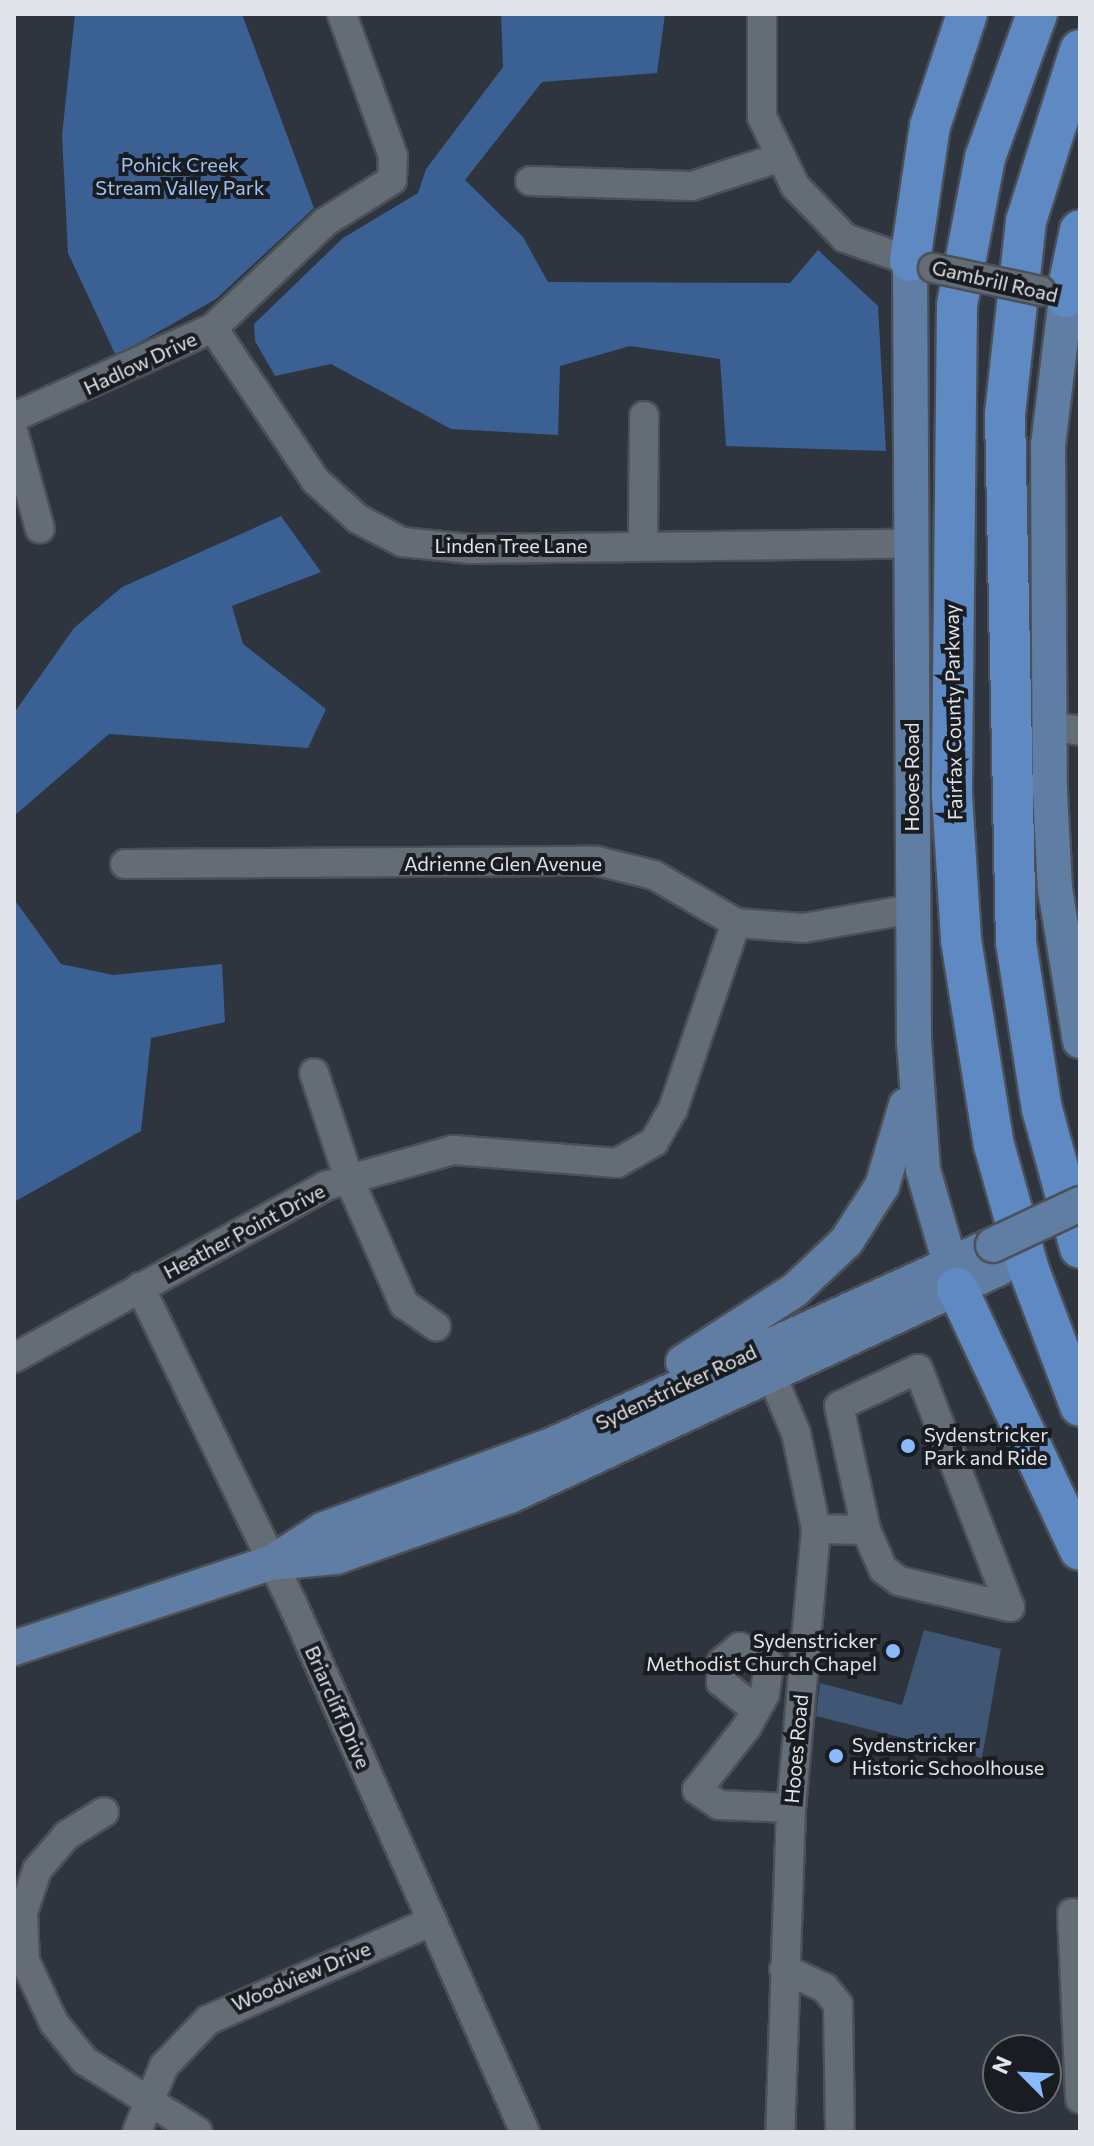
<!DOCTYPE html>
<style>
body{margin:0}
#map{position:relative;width:1094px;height:2146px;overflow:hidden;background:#2e353e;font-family:Commissioner,sans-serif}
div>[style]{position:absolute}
.green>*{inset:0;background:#3f5675}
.forest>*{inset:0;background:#3a6094}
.roads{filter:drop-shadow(2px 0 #4b5058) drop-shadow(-2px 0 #4b5058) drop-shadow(0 2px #4b5058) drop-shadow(0 -2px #4b5058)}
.minor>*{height:28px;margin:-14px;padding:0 14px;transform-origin:14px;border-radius:14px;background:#646c76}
.major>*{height:34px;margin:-17px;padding:0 17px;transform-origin:17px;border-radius:17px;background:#607da4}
.highway>*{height:40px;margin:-20px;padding:0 20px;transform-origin:20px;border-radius:20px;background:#5e89c3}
.bridges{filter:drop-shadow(2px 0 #4b5058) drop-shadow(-2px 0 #4b5058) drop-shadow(0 2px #4b5058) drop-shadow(0 -2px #4b5058)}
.minor-bridge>*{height:28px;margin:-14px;padding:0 14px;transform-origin:14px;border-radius:14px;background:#646c76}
.major-bridge>*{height:34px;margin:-17px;padding:0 17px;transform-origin:17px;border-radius:17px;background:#607da4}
.dots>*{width:22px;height:22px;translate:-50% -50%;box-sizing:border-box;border:4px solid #191c20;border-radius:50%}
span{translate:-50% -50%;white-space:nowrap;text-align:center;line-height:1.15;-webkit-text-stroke:8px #191c20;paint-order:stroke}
.park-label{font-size:20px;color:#a1c2f0}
.street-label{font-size:20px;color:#e1e5eb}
.poi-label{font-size:20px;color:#e1e5eb}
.left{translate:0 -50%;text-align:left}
.right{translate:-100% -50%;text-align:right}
.frame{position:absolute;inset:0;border:16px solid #e1e5eb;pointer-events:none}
.north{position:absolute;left:982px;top:2034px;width:80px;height:80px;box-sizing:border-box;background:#191c20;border:2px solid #696c71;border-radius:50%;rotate:294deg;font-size:22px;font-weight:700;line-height:32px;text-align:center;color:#e1e5eb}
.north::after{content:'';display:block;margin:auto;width:28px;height:36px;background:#8abafc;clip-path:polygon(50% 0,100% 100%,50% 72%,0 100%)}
</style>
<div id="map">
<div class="green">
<i style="clip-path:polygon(924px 1630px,1001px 1649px,982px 1758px,816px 1716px,820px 1683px,902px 1705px)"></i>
</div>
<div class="forest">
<i style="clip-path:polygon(75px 14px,242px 14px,314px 208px,216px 299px,116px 356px,68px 253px,62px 135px)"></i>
<i style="clip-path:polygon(501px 14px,665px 14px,657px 73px,542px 82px,465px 180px,523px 237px,548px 282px,790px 283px,818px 250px,878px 306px,886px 451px,726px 446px,720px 359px,630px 346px,560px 366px,558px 435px,451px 429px,331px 364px,275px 376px,255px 341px,254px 324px,343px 238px,418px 193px,426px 169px,503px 67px)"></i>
<i style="clip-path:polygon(281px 516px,321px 572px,232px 606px,243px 644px,326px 709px,308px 748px,109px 734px,14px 816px,14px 713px,74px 628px,122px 587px)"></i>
<i style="clip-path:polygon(14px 899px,61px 964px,113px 975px,222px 964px,225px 1022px,151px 1038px,141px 1131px,14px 1202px)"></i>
</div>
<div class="roads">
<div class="minor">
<i style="left:762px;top:14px;width:103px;rotate:90deg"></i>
<i style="left:762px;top:117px;width:76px;rotate:64.4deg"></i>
<i style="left:795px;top:186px;width:72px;rotate:46.1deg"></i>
<i style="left:845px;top:238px;width:85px;rotate:19.3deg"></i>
<i style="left:530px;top:181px;width:162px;rotate:1.8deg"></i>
<i style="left:692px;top:186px;width:90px;rotate:-18deg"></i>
<i style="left:213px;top:328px;width:184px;rotate:56.1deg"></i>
<i style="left:316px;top:481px;width:57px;rotate:42.1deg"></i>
<i style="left:358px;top:519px;width:50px;rotate:27.6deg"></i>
<i style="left:402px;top:542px;width:69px;rotate:5.8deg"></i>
<i style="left:471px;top:549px;width:439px;rotate:-0.7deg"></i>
<i style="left:14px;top:417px;width:218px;rotate:-24.1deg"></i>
<i style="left:213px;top:328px;width:154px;rotate:-43.4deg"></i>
<i style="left:325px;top:222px;width:79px;rotate:-32.1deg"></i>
<i style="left:392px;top:180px;width:24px;rotate:-88deg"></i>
<i style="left:393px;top:156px;width:151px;rotate:-109.8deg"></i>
<i style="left:14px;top:434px;width:98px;rotate:74.7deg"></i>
<i style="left:643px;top:543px;width:127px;rotate:-89.5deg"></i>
<i style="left:1050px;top:726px;width:30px;rotate:9deg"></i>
<i style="left:125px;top:864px;width:472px;rotate:-0.4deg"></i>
<i style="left:597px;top:861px;width:59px;rotate:13.8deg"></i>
<i style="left:654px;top:875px;width:95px;rotate:30.3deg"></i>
<i style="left:736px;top:923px;width:68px;rotate:4.2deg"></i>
<i style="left:804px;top:928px;width:110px;rotate:-10deg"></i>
<i style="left:314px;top:1073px;width:112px;rotate:71.7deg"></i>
<i style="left:349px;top:1179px;width:137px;rotate:66.3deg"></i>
<i style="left:404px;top:1304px;width:39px;rotate:35deg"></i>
<i style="left:140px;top:1287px;width:353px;rotate:64.3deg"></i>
<i style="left:293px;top:1605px;width:576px;rotate:66.24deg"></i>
<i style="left:763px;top:1355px;width:85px;rotate:67.1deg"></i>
<i style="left:796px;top:1433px;width:98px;rotate:78.2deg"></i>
<i style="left:816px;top:1529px;width:280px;rotate:95.1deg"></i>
<i style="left:791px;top:1808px;width:324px;rotate:91.9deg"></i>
<i style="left:14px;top:1358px;width:355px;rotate:-28.9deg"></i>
<i style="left:325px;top:1186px;width:133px;rotate:-15.7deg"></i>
<i style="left:453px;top:1150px;width:165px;rotate:4.5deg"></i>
<i style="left:617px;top:1163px;width:43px;rotate:-29.6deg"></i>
<i style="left:654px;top:1142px;width:38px;rotate:-60deg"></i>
<i style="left:673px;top:1109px;width:196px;rotate:-71.3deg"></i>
<i style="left:816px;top:1529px;width:50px;rotate:1.1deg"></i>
<i style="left:866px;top:1530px;width:43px;rotate:66.4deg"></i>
<i style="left:883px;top:1569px;width:20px;rotate:37deg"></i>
<i style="left:899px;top:1581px;width:114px;rotate:13.2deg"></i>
<i style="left:1010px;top:1607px;width:255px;rotate:-111.1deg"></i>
<i style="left:918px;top:1369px;width:87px;rotate:154.9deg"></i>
<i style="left:839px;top:1406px;width:127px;rotate:77.7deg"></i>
<i style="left:756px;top:1710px;width:45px;rotate:-141.3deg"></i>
<i style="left:721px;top:1682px;width:20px;rotate:-87deg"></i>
<i style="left:722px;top:1662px;width:23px;rotate:-40deg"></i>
<i style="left:740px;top:1647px;width:34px;rotate:30deg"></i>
<i style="left:769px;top:1664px;width:30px;rotate:98deg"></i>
<i style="left:765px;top:1694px;width:18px;rotate:119deg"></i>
<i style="left:756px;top:1710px;width:21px;rotate:119deg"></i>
<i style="left:746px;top:1728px;width:79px;rotate:128.3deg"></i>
<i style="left:697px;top:1790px;width:27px;rotate:34deg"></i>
<i style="left:719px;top:1805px;width:72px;rotate:2.4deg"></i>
<i style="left:104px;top:1812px;width:44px;rotate:148.1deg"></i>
<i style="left:67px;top:1835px;width:46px;rotate:130.6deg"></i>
<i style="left:37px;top:1870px;width:44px;rotate:108.4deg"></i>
<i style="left:23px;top:1912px;width:49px;rotate:87.7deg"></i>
<i style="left:25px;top:1961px;width:68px;rotate:64.9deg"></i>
<i style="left:54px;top:2023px;width:49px;rotate:50.8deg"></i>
<i style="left:85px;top:2061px;width:133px;rotate:32.1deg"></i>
<i style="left:1072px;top:1913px;width:186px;rotate:87.5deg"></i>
<i style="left:784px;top:1969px;width:45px;rotate:24.9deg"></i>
<i style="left:825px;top:1988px;width:21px;rotate:51deg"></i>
<i style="left:838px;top:2004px;width:128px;rotate:89.1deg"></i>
<i style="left:137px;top:2132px;width:71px;rotate:-67.8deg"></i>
<i style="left:164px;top:2066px;width:64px;rotate:-46.3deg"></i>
<i style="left:208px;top:2020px;width:245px;rotate:-23.8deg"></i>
</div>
<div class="major">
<i style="left:910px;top:261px;width:780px;rotate:89.71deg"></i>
<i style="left:914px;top:1041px;width:129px;rotate:86deg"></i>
<i style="left:923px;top:1170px;width:123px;rotate:73.9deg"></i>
<i style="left:1066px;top:297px;width:149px;rotate:96.9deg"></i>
<i style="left:1048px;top:445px;width:346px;rotate:89.7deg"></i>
<i style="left:1050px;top:791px;width:98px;rotate:87.1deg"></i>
<i style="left:1055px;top:889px;width:154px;rotate:80.7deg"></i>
<i style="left:683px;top:1362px;width:133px;rotate:-32.7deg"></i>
<i style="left:795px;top:1290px;width:70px;rotate:-43.3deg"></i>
<i style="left:846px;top:1242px;width:67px;rotate:-57.3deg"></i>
<i style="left:882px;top:1186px;width:84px;rotate:-73.5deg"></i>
<i style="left:277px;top:1559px;width:56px;rotate:-32.6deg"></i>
<i style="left:324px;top:1529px;width:247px;rotate:-20.3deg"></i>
<i style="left:556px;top:1443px;width:480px;rotate:-24.4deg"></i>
<i style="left:14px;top:1648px;width:270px;rotate:-18.4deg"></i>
<i style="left:270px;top:1563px;width:66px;rotate:-5.2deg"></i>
<i style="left:336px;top:1557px;width:184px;rotate:-19.3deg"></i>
<i style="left:510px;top:1496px;width:540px;rotate:-24.95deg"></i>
</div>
<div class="highway">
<i style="left:1037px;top:14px;width:153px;rotate:109.9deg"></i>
<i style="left:985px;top:158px;width:150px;rotate:100.8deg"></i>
<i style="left:957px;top:305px;width:490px;rotate:90.6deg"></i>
<i style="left:952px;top:795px;width:145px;rotate:86.4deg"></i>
<i style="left:961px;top:940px;width:208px;rotate:80.9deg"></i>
<i style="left:994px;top:1145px;width:130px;rotate:74.4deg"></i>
<i style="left:1029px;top:1270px;width:145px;rotate:69.4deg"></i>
<i style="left:1080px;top:50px;width:179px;rotate:107.5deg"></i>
<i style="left:1026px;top:221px;width:194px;rotate:96.2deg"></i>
<i style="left:1005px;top:414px;width:528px;rotate:88.81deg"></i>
<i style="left:1016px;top:942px;width:169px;rotate:81.2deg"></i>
<i style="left:1042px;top:1109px;width:144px;rotate:74.7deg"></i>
<i style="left:910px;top:261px;width:136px;rotate:-81.6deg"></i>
<i style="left:930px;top:126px;width:118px;rotate:-71.7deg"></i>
<i style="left:1066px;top:297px;width:68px;rotate:-78.2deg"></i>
<i style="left:957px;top:1288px;width:289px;rotate:64.9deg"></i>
</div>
</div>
<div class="bridges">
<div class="minor-bridge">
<i style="left:933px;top:268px;width:110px;rotate:12deg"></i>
</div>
<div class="major-bridge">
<i style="left:993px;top:1245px;width:96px;rotate:-25.2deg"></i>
</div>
</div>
<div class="dots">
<i style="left:908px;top:1446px;background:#8abafc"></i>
<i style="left:893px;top:1651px;background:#8abafc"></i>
<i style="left:836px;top:1756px;background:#8abafc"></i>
</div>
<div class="park-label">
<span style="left:180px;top:176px">Pohick Creek<br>Stream Valley Park</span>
</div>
<div class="street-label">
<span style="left:995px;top:281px;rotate:13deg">Gambrill Road</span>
<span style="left:140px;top:363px;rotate:-25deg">Hadlow Drive</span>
<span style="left:511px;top:545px">Linden Tree Lane</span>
<span style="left:953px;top:712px;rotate:-91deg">Fairfax County Parkway</span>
<span style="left:911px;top:777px;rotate:-90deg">Hooes Road</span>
<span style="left:503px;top:863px">Adrienne Glen Avenue</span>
<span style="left:244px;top:1231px;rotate:-28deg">Heather Point Drive</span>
<span style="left:676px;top:1387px;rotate:-25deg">Sydenstricker Road</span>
<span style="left:338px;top:1707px;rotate:66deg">Briarcliff Drive</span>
<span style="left:796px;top:1749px;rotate:-85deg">Hooes Road</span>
<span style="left:301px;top:1976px;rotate:-23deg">Woodview Drive</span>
</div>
<div class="poi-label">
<span class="left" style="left:924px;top:1446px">Sydenstricker<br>Park and Ride</span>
<span class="right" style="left:877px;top:1652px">Sydenstricker<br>Methodist Church Chapel</span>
<span class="left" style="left:852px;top:1756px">Sydenstricker<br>Historic Schoolhouse</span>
</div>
<div class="frame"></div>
<div class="north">N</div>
</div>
